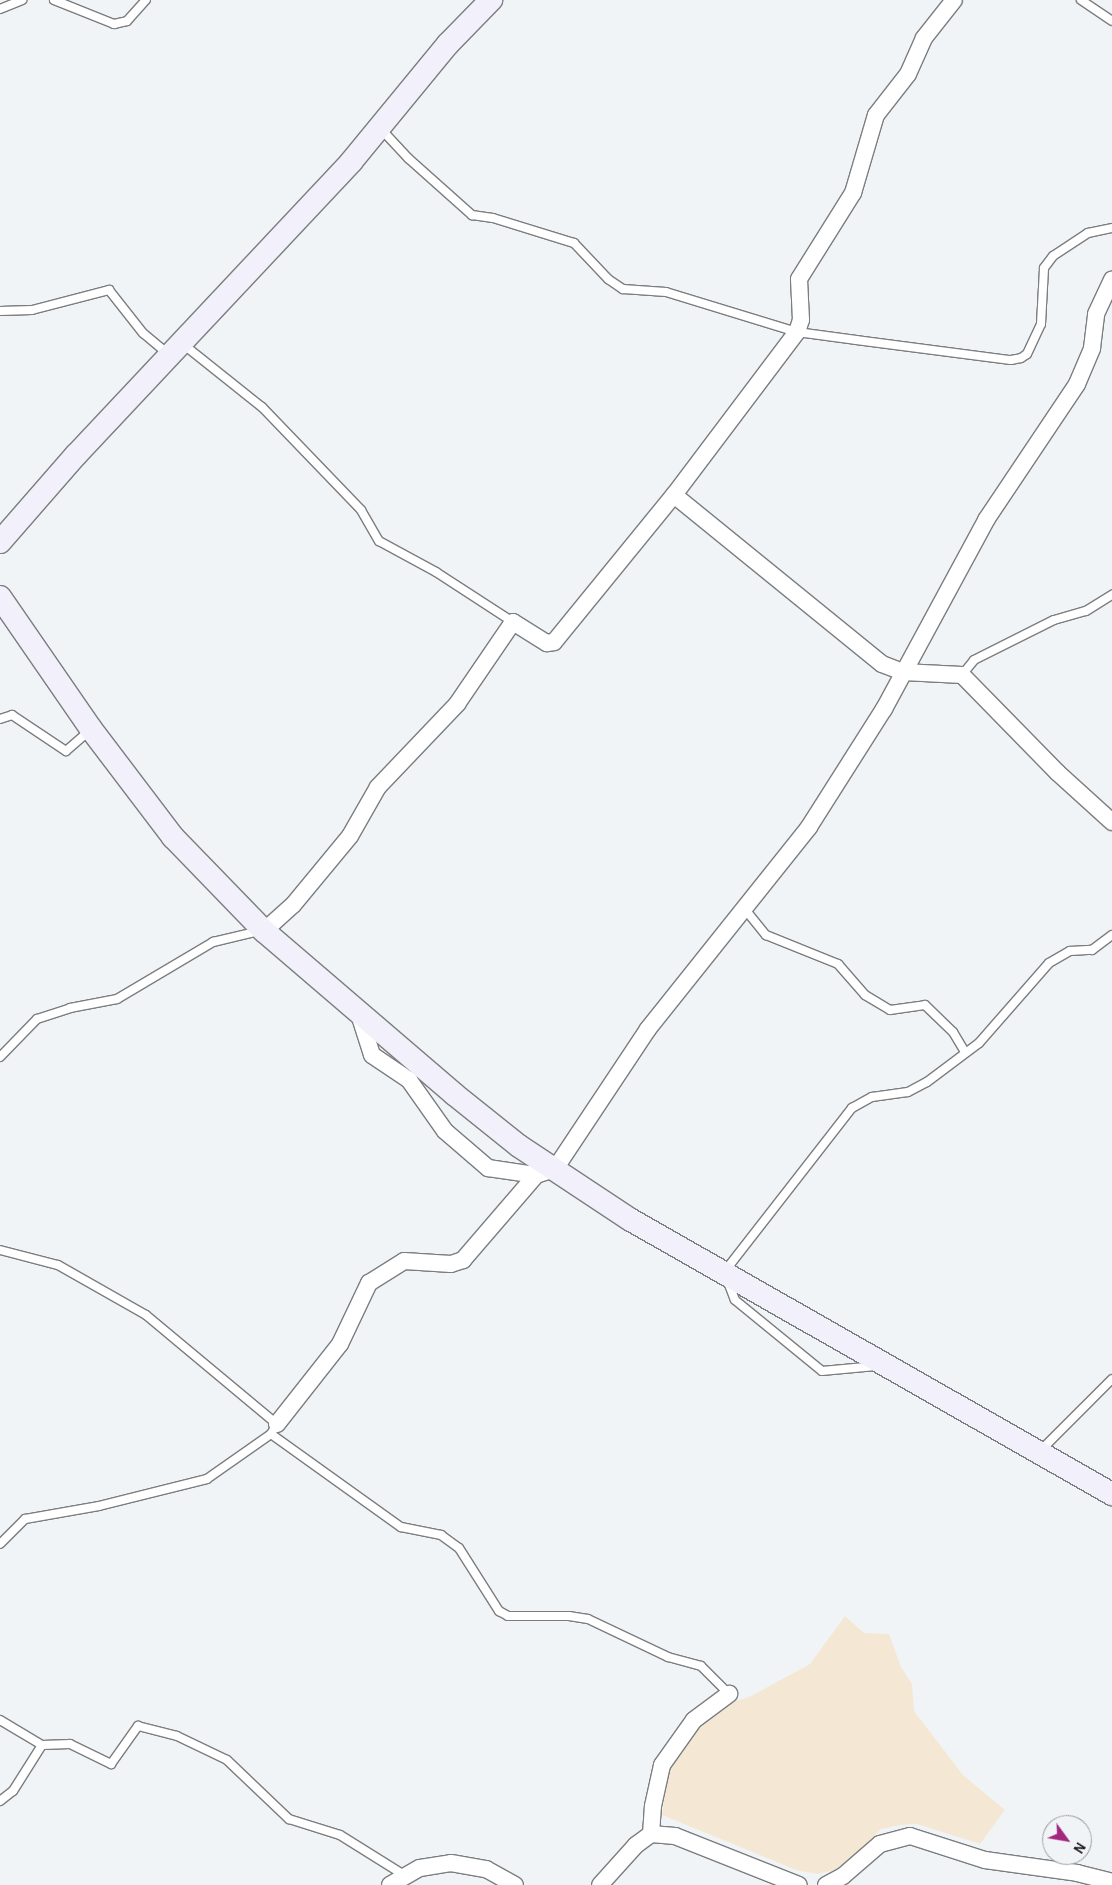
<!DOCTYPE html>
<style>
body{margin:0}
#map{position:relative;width:1112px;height:1885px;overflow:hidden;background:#f1f4f7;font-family:"Alegreya Sans",sans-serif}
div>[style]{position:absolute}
.industrial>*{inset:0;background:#f4e8d4}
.roads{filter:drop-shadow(1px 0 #7b7e80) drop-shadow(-1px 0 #7b7e80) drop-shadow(0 1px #7b7e80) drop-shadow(0 -1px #7b7e80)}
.lane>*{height:8px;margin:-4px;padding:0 4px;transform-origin:4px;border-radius:4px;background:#fff}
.street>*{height:16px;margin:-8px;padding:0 8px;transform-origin:8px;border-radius:8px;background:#fff}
.secondary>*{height:22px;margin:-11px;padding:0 11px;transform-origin:11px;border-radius:11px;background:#f2f1fb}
span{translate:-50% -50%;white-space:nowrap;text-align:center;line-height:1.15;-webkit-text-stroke:4px #f1f4f7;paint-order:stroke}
.north{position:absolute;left:1042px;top:1815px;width:50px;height:50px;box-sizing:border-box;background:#f1f4f7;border:1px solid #999c9e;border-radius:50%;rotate:122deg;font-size:14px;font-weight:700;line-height:20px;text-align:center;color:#151718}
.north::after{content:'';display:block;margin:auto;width:18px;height:22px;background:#a3287d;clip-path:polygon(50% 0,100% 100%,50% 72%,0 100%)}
</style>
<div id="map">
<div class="industrial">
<i style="clip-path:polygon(845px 1616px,864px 1633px,889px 1634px,901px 1667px,912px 1684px,914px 1711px,963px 1775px,1005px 1810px,980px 1844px,917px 1824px,901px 1825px,881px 1829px,848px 1862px,835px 1870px,817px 1874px,796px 1870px,662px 1815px,669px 1768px,698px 1728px,722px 1705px,749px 1697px,810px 1664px)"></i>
</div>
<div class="roads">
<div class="lane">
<i style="left:54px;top:0;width:65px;rotate:21.8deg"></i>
<i style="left:114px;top:24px;width:13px;rotate:-13deg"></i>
<i style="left:127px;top:21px;width:28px;rotate:-48deg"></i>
<i style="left:1081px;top:0;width:37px;rotate:34deg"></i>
<i style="left:0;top:9px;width:24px;rotate:-22deg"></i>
<i style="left:381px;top:129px;width:40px;rotate:47deg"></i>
<i style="left:408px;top:158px;width:86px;rotate:41.7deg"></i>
<i style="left:472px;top:215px;width:21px;rotate:8deg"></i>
<i style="left:493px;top:218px;width:85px;rotate:17.2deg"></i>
<i style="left:574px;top:243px;width:50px;rotate:46.6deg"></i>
<i style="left:608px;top:279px;width:18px;rotate:34deg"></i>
<i style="left:623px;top:289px;width:43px;rotate:4deg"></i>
<i style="left:666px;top:292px;width:137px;rotate:17deg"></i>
<i style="left:797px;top:332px;width:60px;rotate:7.7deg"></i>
<i style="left:856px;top:340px;width:156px;rotate:7.4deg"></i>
<i style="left:1011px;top:360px;width:10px;rotate:-11deg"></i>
<i style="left:1021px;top:358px;width:7px;rotate:-34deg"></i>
<i style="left:1027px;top:354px;width:33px;rotate:-65deg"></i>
<i style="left:1041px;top:324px;width:56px;rotate:-86.9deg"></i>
<i style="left:1044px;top:268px;width:15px;rotate:-53deg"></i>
<i style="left:1053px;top:256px;width:42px;rotate:-33.3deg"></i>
<i style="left:1088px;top:233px;width:25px;rotate:-12deg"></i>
<i style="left:0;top:311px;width:32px;rotate:-2deg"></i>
<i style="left:32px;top:310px;width:80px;rotate:-14.6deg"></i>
<i style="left:109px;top:290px;width:55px;rotate:51.7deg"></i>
<i style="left:143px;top:333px;width:31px;rotate:40deg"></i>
<i style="left:183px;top:344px;width:101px;rotate:38.6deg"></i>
<i style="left:262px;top:407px;width:143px;rotate:46.1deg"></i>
<i style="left:361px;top:510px;width:36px;rotate:60deg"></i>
<i style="left:379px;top:541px;width:65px;rotate:28.5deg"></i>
<i style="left:436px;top:572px;width:92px;rotate:33deg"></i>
<i style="left:962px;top:675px;width:19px;rotate:-51deg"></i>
<i style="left:974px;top:660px;width:89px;rotate:-26.6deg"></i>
<i style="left:1054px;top:620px;width:33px;rotate:-16deg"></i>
<i style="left:1086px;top:611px;width:31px;rotate:-32deg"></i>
<i style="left:0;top:719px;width:13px;rotate:-18deg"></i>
<i style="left:12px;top:715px;width:65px;rotate:33.7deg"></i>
<i style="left:66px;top:751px;width:32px;rotate:-41deg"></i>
<i style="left:744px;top:908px;width:35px;rotate:51deg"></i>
<i style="left:766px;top:935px;width:78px;rotate:21.9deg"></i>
<i style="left:838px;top:964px;width:41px;rotate:48.9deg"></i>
<i style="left:865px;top:995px;width:29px;rotate:31deg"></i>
<i style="left:890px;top:1010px;width:35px;rotate:-8deg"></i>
<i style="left:925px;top:1005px;width:39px;rotate:44deg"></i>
<i style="left:953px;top:1032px;width:23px;rotate:59deg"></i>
<i style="left:0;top:1057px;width:53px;rotate:-45.8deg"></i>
<i style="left:37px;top:1019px;width:35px;rotate:-18deg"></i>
<i style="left:70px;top:1008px;width:48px;rotate:-10.8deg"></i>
<i style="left:117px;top:999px;width:112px;rotate:-30.7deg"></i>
<i style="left:213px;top:942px;width:47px;rotate:-13.4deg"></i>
<i style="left:0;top:1250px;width:60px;rotate:14.5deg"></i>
<i style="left:58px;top:1265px;width:101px;rotate:29.6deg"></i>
<i style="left:146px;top:1315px;width:170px;rotate:39.8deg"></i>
<i style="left:277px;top:1424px;width:12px;rotate:121deg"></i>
<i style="left:271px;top:1434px;width:78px;rotate:144.9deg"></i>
<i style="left:207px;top:1479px;width:111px;rotate:166deg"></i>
<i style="left:99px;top:1506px;width:75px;rotate:170deg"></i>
<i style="left:25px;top:1519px;width:35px;rotate:135deg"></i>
<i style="left:725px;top:1271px;width:207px;rotate:-52.1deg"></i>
<i style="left:852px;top:1108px;width:23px;rotate:-29deg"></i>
<i style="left:872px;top:1097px;width:36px;rotate:-8deg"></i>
<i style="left:908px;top:1092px;width:21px;rotate:-28deg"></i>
<i style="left:927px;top:1082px;width:65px;rotate:-36.9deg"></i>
<i style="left:979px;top:1043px;width:106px;rotate:-48.8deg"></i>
<i style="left:1049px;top:963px;width:24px;rotate:-30deg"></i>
<i style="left:1070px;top:951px;width:22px;rotate:-3deg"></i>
<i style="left:1092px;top:950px;width:25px;rotate:-37deg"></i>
<i style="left:728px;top:1282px;width:19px;rotate:69deg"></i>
<i style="left:735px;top:1300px;width:112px;rotate:39.2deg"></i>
<i style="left:822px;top:1371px;width:54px;rotate:-5.3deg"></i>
<i style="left:271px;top:1434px;width:160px;rotate:35.6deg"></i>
<i style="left:401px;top:1527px;width:41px;rotate:11.3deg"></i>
<i style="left:441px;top:1535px;width:22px;rotate:36deg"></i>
<i style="left:459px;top:1548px;width:75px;rotate:57.6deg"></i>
<i style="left:499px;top:1611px;width:10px;rotate:29deg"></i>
<i style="left:508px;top:1616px;width:61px"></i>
<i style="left:569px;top:1616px;width:19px;rotate:9deg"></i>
<i style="left:588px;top:1619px;width:89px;rotate:25.4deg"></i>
<i style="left:668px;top:1657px;width:34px;rotate:15deg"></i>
<i style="left:701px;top:1666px;width:40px;rotate:45deg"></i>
<i style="left:1041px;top:1450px;width:100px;rotate:-45deg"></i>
<i style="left:0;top:1720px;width:49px;rotate:30.8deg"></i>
<i style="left:42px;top:1745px;width:28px;rotate:-2deg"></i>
<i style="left:70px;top:1744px;width:46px;rotate:26deg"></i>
<i style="left:111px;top:1764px;width:47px;rotate:-54.6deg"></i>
<i style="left:138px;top:1726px;width:40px;rotate:14.4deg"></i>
<i style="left:177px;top:1736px;width:55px;rotate:25.6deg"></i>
<i style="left:227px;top:1760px;width:86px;rotate:43.6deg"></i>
<i style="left:289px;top:1819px;width:53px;rotate:17.4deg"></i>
<i style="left:340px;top:1835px;width:75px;rotate:32deg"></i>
<i style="left:0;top:1801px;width:16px;rotate:-38deg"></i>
<i style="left:13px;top:1791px;width:54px;rotate:-57.8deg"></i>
</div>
<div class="street">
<i style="left:674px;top:495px;width:268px;rotate:39.1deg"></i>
<i style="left:882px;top:664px;width:22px;rotate:21deg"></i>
<i style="left:903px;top:672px;width:59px;rotate:2.9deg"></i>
<i style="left:962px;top:675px;width:137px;rotate:45.6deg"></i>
<i style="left:1058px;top:773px;width:73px;rotate:42.2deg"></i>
<i style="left:264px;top:931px;width:39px;rotate:-42deg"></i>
<i style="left:293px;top:905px;width:89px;rotate:-50.4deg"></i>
<i style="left:350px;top:836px;width:56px;rotate:-60.3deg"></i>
<i style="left:378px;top:787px;width:115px;rotate:-46.4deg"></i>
<i style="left:457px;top:704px;width:99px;rotate:-55.7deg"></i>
<i style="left:513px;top:622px;width:40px;rotate:32deg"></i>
<i style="left:547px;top:643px;width:7px;rotate:-8deg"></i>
<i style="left:554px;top:642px;width:190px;rotate:-50.8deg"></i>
<i style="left:674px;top:495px;width:204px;rotate:-53deg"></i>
<i style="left:797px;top:332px;width:13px;rotate:-72deg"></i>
<i style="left:801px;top:320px;width:41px;rotate:-92.8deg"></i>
<i style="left:799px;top:279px;width:102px;rotate:-57.9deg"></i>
<i style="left:853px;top:193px;width:81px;rotate:-73.6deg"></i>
<i style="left:876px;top:115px;width:52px;rotate:-52deg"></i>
<i style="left:908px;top:74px;width:39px;rotate:-66deg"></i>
<i style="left:924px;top:38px;width:48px;rotate:-51.7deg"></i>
<i style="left:358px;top:1011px;width:46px;rotate:72.3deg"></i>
<i style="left:372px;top:1055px;width:45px;rotate:34deg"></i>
<i style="left:409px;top:1080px;width:62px;rotate:54.8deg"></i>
<i style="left:445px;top:1131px;width:57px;rotate:40.7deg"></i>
<i style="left:488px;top:1168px;width:49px;rotate:8.3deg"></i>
<i style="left:536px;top:1175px;width:20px;rotate:-18deg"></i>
<i style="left:555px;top:1169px;width:168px;rotate:-56.4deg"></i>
<i style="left:648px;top:1029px;width:258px;rotate:-51.4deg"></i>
<i style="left:809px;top:827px;width:140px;rotate:-57.6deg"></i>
<i style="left:884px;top:709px;width:215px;rotate:-61.6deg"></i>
<i style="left:986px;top:520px;width:164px;rotate:-56.2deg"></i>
<i style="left:1077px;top:384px;width:39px;rotate:-67deg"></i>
<i style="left:1092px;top:348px;width:34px;rotate:-83deg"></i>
<i style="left:1096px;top:314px;width:38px;rotate:-65deg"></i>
<i style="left:277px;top:1424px;width:102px;rotate:-51.8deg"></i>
<i style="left:340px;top:1344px;width:68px;rotate:-64.6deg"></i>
<i style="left:369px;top:1283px;width:41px;rotate:-32.2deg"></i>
<i style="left:404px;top:1261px;width:47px;rotate:3.7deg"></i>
<i style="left:451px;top:1264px;width:13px;rotate:-18deg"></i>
<i style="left:463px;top:1260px;width:112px;rotate:-49.3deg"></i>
<i style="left:651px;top:1834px;width:28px;rotate:-86deg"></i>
<i style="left:653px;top:1806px;width:42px;rotate:-77.6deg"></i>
<i style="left:662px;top:1765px;width:55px;rotate:-54.6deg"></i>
<i style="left:694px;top:1720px;width:44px;rotate:-36.6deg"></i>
<i style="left:390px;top:1885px;width:34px;rotate:-30deg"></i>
<i style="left:420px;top:1868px;width:31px;rotate:-9deg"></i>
<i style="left:451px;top:1863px;width:36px;rotate:10deg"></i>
<i style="left:486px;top:1869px;width:33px;rotate:29deg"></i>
<i style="left:600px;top:1885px;width:54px;rotate:-48deg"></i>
<i style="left:636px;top:1845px;width:19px;rotate:-36deg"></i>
<i style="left:651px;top:1834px;width:24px;rotate:5deg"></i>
<i style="left:675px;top:1836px;width:133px;rotate:21.6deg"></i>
<i style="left:826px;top:1885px;width:19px;rotate:-28deg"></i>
<i style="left:843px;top:1876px;width:49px;rotate:-40.9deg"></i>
<i style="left:880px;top:1844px;width:31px;rotate:-15deg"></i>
<i style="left:910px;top:1836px;width:79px;rotate:17.7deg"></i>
<i style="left:985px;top:1860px;width:93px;rotate:8deg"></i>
<i style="left:1077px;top:1873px;width:36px;rotate:14deg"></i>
</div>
<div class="secondary">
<i style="left:0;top:542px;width:116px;rotate:-48.9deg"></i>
<i style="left:76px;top:455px;width:402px;rotate:-46.8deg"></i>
<i style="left:351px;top:162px;width:153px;rotate:-50.6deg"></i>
<i style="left:448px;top:44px;width:62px;rotate:-45.7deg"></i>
<i style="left:0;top:597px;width:160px;rotate:55.4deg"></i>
<i style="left:91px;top:729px;width:136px;rotate:52.8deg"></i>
<i style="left:173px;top:837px;width:131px;rotate:45.9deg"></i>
<i style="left:264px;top:931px;width:250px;rotate:40.6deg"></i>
<i style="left:454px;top:1094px;width:83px;rotate:38.7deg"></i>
<i style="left:519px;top:1146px;width:134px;rotate:33.5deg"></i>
<i style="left:631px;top:1220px;width:554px;rotate:29.67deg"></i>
</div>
</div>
<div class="north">N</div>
</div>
